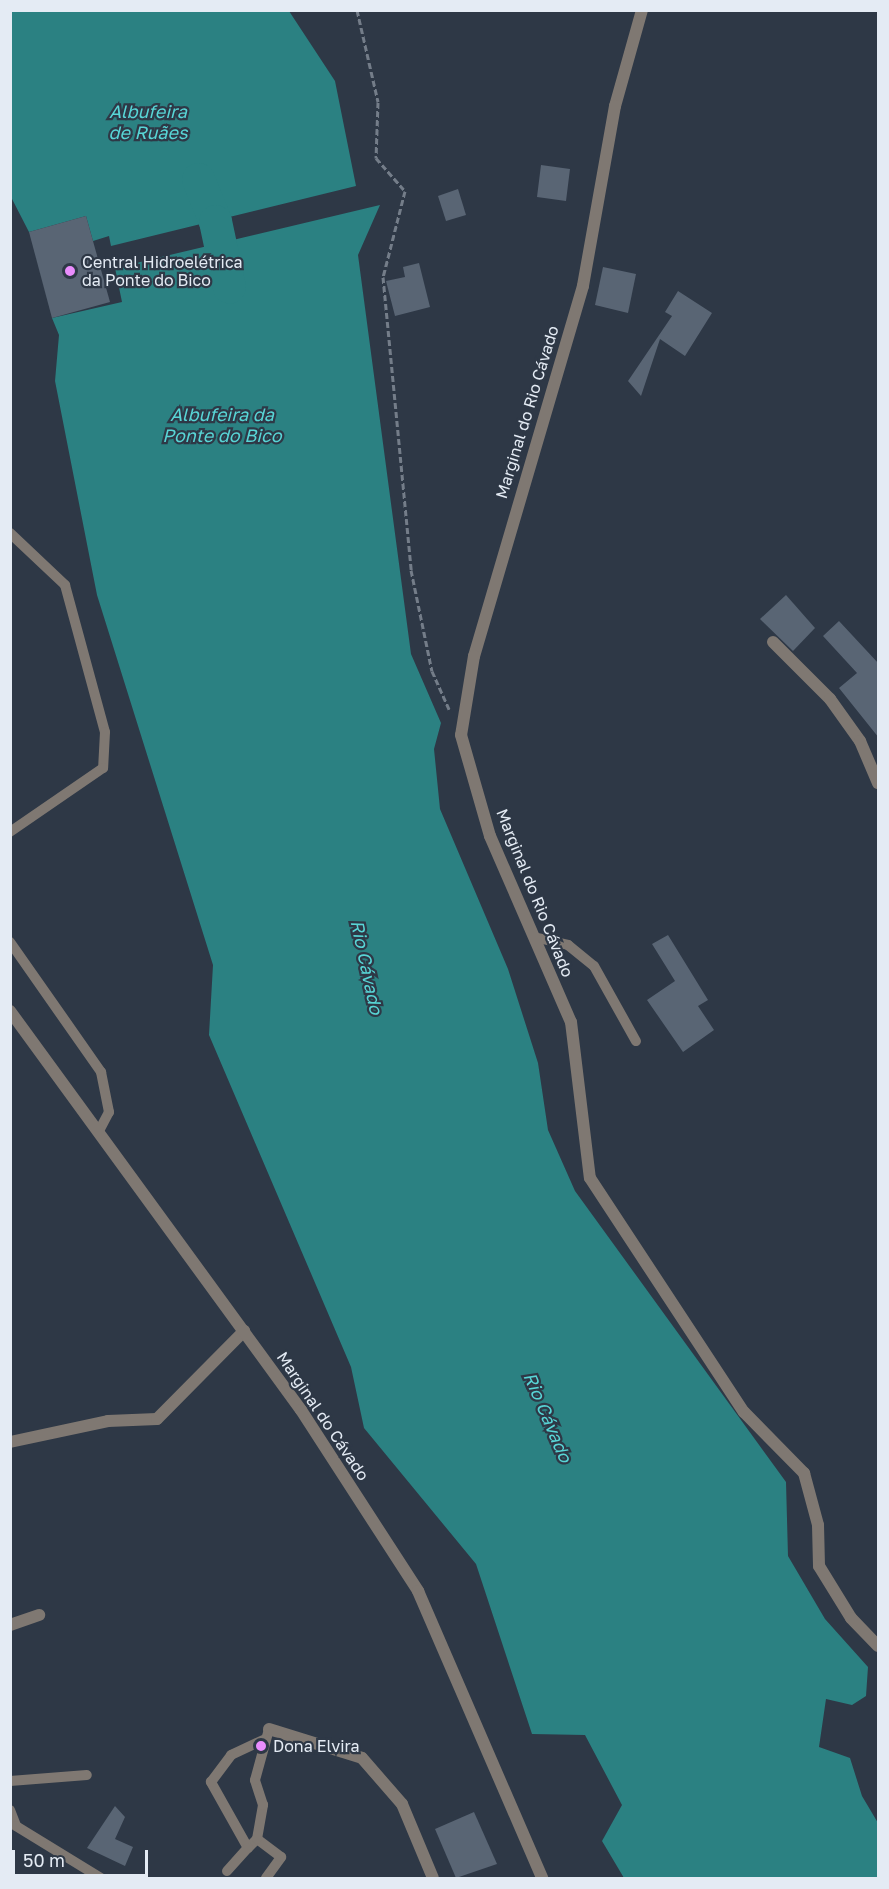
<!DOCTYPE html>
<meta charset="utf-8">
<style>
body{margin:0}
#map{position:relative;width:889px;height:1889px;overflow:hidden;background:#2e3846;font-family:"Golos Text",sans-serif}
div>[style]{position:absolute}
.water>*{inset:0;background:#2b8182}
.river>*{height:33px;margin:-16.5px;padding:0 16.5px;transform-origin:16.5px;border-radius:16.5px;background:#2b8182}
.building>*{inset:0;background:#596574}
.path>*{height:3px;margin-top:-1.5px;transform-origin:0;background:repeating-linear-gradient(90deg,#747d89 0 6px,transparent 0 9px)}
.service>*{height:10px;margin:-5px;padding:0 5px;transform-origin:5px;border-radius:5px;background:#7f7872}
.minor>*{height:12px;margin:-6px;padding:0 6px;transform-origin:6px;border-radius:6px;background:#7f7872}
.tertiary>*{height:12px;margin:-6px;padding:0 6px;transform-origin:6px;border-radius:6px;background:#7f7872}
.dots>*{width:16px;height:16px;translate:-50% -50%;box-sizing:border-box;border:3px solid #2e3846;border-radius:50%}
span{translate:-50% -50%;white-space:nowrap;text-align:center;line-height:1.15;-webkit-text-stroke:4.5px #2e3846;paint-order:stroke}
.poi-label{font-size:16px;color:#e4ebf4}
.left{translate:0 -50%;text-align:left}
.street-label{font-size:16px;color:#e4ebf4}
.water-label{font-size:18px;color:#58d5d6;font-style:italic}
.frame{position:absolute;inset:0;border:12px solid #e4ebf4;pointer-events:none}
.scale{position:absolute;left:12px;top:1850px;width:136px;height:27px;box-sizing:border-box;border:3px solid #e4ebf4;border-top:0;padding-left:8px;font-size:18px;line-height:21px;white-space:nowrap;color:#e4ebf4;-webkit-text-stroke:4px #2e3846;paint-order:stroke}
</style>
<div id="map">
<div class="water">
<i style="clip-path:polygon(10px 11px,289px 11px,335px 81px,356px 186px,111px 246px,109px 236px,93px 241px,86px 216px,29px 232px,11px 197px)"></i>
<i style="clip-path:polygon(380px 205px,358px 255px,411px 654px,441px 723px,434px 749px,440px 809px,508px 969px,538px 1063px,548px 1130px,575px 1191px,786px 1482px,788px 1556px,825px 1619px,868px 1667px,866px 1696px,852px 1705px,826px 1699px,819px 1747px,850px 1758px,862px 1796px,878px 1823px,878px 1878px,624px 1878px,602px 1841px,622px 1805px,585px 1735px,532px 1734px,476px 1564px,364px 1428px,351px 1367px,209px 1035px,213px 965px,97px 595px,55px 381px,59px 335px,52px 318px,122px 302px,115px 268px)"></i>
</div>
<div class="river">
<i style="left:198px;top:179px;width:45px;rotate:68deg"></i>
<i style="left:215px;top:221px;width:67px;rotate:78deg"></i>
</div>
<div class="building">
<i style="clip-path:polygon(541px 165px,570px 169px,566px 201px,537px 197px)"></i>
<i style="clip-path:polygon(458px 189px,466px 215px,446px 221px,438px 196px)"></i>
<i style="clip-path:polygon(86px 216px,110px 302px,52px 318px,29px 232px)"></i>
<i style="clip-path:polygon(419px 263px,430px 307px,395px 316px,386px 281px,405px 277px,403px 267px)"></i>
<i style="clip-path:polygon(603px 267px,636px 274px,628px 313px,595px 305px)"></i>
<i style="clip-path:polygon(678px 291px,712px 313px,685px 356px,660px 339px,641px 396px,628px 381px,672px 316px,665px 312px)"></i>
<i style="clip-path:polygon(786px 595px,815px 628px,793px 651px,760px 619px)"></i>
<i style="clip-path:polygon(839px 621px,879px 664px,879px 738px,839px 688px,857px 673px,823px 636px)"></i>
<i style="clip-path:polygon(668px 935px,708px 1000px,698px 1006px,714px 1030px,683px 1052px,647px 1000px,675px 981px,652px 944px)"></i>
<i style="clip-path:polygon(115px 1806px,125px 1817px,115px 1839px,133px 1847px,125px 1866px,87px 1848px)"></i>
<i style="clip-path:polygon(474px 1812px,497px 1864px,456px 1878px,435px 1829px)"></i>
</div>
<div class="path">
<i style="left:357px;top:10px;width:94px;rotate:77.1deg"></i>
<i style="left:378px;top:102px;width:56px;rotate:92deg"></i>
<i style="left:376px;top:158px;width:44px;rotate:48.7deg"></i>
<i style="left:405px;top:191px;width:89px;rotate:104.3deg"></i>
<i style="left:383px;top:277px;width:294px;rotate:84.5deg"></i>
<i style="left:411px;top:570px;width:103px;rotate:78.3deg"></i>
<i style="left:432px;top:671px;width:42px;rotate:65.9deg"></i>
</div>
<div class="service">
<i style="left:10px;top:533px;width:76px;rotate:43.4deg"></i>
<i style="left:65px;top:585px;width:152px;rotate:74.8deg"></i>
<i style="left:105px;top:732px;width:36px;rotate:93deg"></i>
<i style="left:103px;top:768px;width:113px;rotate:145.5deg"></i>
<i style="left:534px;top:937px;width:35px;rotate:13deg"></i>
<i style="left:568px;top:945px;width:33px;rotate:39deg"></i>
<i style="left:594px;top:966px;width:86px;rotate:60.8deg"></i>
<i style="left:10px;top:942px;width:159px;rotate:55deg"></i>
<i style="left:101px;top:1072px;width:41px;rotate:78.7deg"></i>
<i style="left:109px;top:1112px;width:21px;rotate:118deg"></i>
<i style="left:10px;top:1781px;width:77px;rotate:-4.5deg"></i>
<i style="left:10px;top:1810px;width:17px;rotate:69deg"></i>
<i style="left:16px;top:1826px;width:100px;rotate:31.5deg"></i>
<i style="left:257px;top:1839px;width:13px;rotate:135deg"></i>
<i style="left:248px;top:1848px;width:76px;rotate:-119.3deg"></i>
<i style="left:211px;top:1782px;width:34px;rotate:-53deg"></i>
<i style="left:231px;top:1755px;width:38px;rotate:-25deg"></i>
<i style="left:227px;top:1871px;width:31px;rotate:-48deg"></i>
<i style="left:266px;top:1878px;width:26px;rotate:-54deg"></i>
<i style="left:281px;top:1857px;width:30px;rotate:-143deg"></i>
<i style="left:257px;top:1839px;width:35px;rotate:-80deg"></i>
<i style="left:263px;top:1805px;width:26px;rotate:-108deg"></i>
<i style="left:255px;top:1780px;width:53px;rotate:-74.6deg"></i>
</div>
<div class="minor">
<i style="left:642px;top:10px;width:100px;rotate:105.7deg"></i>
<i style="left:615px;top:106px;width:183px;rotate:100.1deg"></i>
<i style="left:583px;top:286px;width:386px;rotate:106.4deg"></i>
<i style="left:474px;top:656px;width:80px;rotate:99.3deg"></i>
<i style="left:461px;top:735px;width:105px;rotate:74deg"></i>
<i style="left:490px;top:836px;width:203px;rotate:66.5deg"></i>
<i style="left:571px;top:1022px;width:157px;rotate:83.1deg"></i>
<i style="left:590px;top:1178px;width:280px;rotate:56.7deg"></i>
<i style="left:744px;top:1412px;width:86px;rotate:45.5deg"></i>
<i style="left:804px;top:1473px;width:54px;rotate:74.9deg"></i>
<i style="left:818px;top:1525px;width:41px;rotate:88.6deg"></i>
<i style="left:819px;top:1566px;width:61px;rotate:58.4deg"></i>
<i style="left:851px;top:1618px;width:39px;rotate:46deg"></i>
<i style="left:773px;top:642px;width:81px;rotate:45deg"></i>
<i style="left:830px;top:699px;width:52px;rotate:54.5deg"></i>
<i style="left:860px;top:741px;width:46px;rotate:66.8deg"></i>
<i style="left:10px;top:1442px;width:100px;rotate:-12.1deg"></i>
<i style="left:108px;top:1421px;width:49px;rotate:-2.3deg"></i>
<i style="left:157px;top:1419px;width:124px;rotate:-45.3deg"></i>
<i style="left:10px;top:1625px;width:31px;rotate:-19deg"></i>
<i style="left:269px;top:1729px;width:97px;rotate:17.3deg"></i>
<i style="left:362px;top:1758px;width:61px;rotate:49deg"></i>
<i style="left:402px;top:1804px;width:80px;rotate:67.3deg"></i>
</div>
<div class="tertiary">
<i style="left:10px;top:1011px;width:494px;rotate:53.9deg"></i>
<i style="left:301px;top:1410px;width:216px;rotate:57.1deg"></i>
<i style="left:418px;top:1591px;width:313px;rotate:66.6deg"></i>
</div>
<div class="dots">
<i style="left:70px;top:271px;background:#ea8dfd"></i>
<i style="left:261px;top:1746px;background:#ea8dfd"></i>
</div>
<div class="poi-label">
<span class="left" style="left:82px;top:271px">Central Hidroelétrica<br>da Ponte do Bico</span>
<span class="left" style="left:273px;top:1746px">Dona Elvira</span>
</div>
<div class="street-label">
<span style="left:527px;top:412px;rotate:-73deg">Marginal do Rio Cávado</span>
<span style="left:535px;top:893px;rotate:68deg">Marginal do Rio Cávado</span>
<span style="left:323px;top:1416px;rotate:56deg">Marginal do Cávado</span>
</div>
<div class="water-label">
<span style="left:148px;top:122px">Albufeira<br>de Ruães</span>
<span style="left:222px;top:425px">Albufeira da<br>Ponte do Bico</span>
<span style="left:367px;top:967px;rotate:78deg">Rio Cávado</span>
<span style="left:548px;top:1417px;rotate:67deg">Rio Cávado</span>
</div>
<div class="frame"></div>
<div class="scale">50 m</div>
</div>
